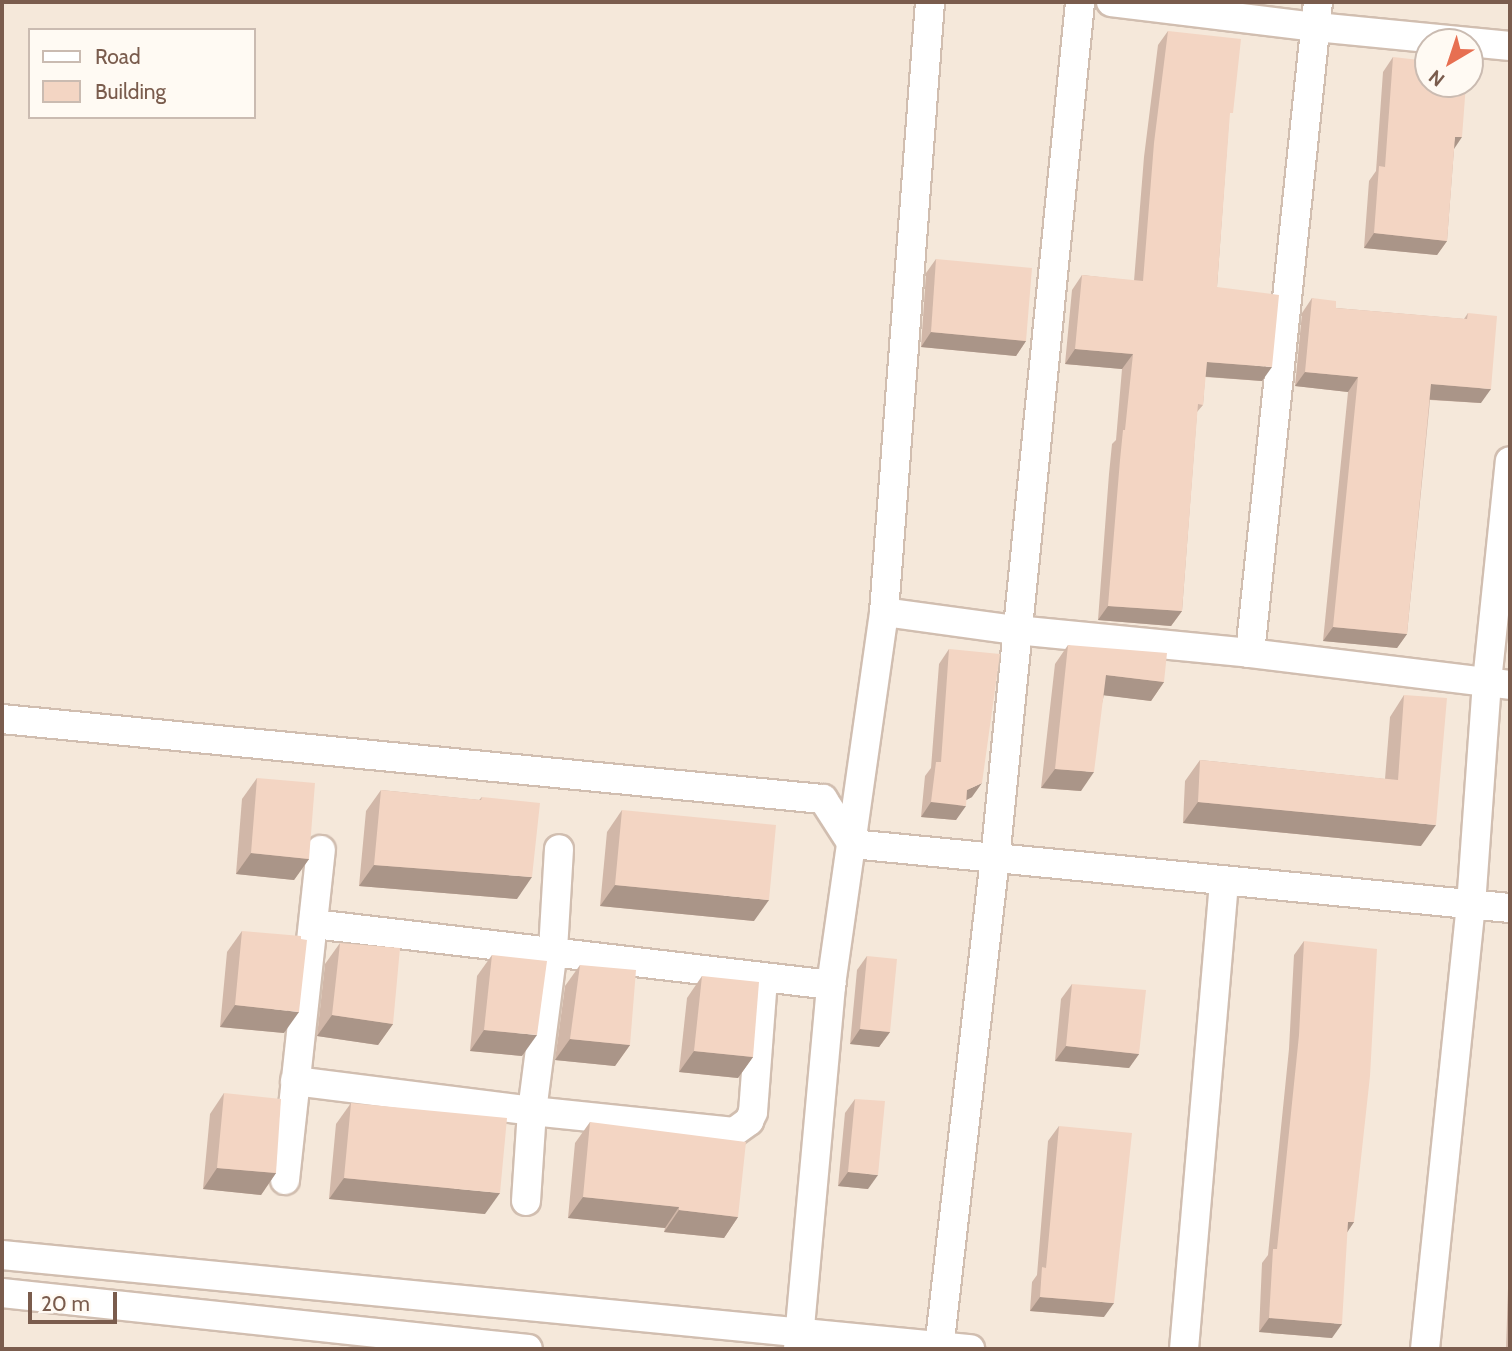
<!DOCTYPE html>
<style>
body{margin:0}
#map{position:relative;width:1512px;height:1351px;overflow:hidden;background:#fdf6ec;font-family:Cabin,sans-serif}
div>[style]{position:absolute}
.residential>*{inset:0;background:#f5e8da}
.roads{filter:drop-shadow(2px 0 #d1beb0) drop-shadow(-2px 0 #d1beb0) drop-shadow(0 2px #d1beb0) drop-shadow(0 -2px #d1beb0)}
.minor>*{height:28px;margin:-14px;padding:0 14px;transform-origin:14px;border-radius:14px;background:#fff}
.wall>*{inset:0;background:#d1b7a8}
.shaded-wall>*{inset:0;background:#aa9588}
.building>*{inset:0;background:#f3d5c3}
span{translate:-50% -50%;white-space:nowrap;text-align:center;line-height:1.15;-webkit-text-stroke:5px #fffaf3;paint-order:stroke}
.frame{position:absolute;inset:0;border:4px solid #7a5c4d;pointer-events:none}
.legend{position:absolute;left:28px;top:28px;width:228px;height:91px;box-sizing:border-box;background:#fffaf3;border:2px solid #cabbb1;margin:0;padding:9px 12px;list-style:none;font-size:21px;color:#7a5c4d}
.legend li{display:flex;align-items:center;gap:14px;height:35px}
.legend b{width:35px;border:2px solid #cabbb1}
.north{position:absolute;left:1414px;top:28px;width:70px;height:70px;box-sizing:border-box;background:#fffaf3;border:2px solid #cabbb1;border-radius:50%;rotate:219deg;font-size:19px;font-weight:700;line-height:28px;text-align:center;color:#7a5c4d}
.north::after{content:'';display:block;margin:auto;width:24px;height:32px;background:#e76f51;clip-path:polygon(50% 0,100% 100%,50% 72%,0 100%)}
.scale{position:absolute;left:28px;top:1292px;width:89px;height:32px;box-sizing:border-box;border:4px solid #7a5c4d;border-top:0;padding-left:9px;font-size:21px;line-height:24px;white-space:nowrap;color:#7a5c4d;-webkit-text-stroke:5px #fffaf3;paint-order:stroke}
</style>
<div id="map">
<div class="residential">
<i style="clip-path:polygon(evenodd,2px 2px,1510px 2px,1510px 1349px,2px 1349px,2px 2px,30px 30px,254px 30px,254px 117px,30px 117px,30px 30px,2px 2px,1428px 42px,1470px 42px,1470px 84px,1428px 84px,1428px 42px)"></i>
</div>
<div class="roads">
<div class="minor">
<i style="left:1111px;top:2px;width:207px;rotate:7deg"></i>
<i style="left:1316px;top:27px;width:195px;rotate:5.6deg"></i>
<i style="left:884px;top:612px;width:133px;rotate:7.8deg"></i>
<i style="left:1016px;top:630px;width:235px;rotate:5.6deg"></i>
<i style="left:1250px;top:653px;width:262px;rotate:7deg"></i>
<i style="left:1250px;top:653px;width:655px;rotate:-84.04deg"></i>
<i style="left:2px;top:719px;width:825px;rotate:5.57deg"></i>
<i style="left:823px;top:799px;width:54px;rotate:57.2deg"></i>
<i style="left:852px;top:844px;width:661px;rotate:5.56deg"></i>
<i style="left:314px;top:924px;width:521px;rotate:6.73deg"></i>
<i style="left:295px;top:1081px;width:239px;rotate:7.2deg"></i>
<i style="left:532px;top:1111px;width:203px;rotate:5.9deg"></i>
<i style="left:734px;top:1132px;width:19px;rotate:-36deg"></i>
<i style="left:749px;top:1121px;width:10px;rotate:-66deg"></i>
<i style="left:753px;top:1112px;width:133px;rotate:-85.7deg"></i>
<i style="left:285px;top:1180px;width:332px;rotate:-83.8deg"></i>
<i style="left:526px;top:1201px;width:90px;rotate:-86.2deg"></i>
<i style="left:532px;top:1111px;width:162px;rotate:-82.6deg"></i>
<i style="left:553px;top:950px;width:101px;rotate:-86.6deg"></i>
<i style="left:2px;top:1255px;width:973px;rotate:5.55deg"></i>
<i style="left:2px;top:1293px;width:529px;rotate:6.08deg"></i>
<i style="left:798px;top:1349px;width:365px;rotate:-84.8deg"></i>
<i style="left:831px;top:985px;width:377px;rotate:-81.9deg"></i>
<i style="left:884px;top:612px;width:612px;rotate:-85.69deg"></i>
<i style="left:939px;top:1349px;width:492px;rotate:-83.5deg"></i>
<i style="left:995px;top:860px;width:862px;rotate:-84.34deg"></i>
<i style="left:1184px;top:1349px;width:470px;rotate:-85.1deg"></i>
<i style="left:1425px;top:1349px;width:446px;rotate:-84.1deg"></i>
<i style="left:1471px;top:905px;width:224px;rotate:-85.9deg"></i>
<i style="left:1487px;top:682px;width:222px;rotate:-84.1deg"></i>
</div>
</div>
<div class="wall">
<i style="clip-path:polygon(1168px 31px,1229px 118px,1217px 287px,1262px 381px,1205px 377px,1203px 405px,1197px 412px,1182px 611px,1171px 626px,1098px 620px,1109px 474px,1112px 444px,1116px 440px,1122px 369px,1065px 364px,1072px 290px,1082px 275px,1134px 281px,1144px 157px,1158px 45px)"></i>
<i style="clip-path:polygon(1393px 57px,1454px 149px,1447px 241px,1437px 255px,1364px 248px,1369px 181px,1376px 171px,1383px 72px)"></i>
<i style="clip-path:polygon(936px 259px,1026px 341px,1016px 356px,921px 347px,926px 273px)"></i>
<i style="clip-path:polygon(1312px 298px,1336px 308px,1464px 319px,1468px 313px,1481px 403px,1430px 400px,1407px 634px,1397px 648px,1323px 641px,1348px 392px,1295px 386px,1302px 313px)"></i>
<i style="clip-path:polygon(1068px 645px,1164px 682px,1151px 701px,1104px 695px,1081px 791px,1041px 788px,1055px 664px)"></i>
<i style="clip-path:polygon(949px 649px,972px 797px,966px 800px,956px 820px,921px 817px,925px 776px,931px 768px,939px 664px)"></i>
<i style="clip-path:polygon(1404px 695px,1421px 846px,1183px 823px,1185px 781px,1200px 760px,1385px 779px,1390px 717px)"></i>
<i style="clip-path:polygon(257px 778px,309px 859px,294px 880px,236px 874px,242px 799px)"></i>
<i style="clip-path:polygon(381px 790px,479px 800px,482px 797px,517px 899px,359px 886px,366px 811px)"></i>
<i style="clip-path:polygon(622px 810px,754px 921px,600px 906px,607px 832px)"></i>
<i style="clip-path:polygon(242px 931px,284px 1033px,220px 1027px,227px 952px)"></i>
<i style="clip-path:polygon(1304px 941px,1354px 1222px,1347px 1232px,1332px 1338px,1259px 1332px,1262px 1263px,1268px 1255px,1289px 1049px,1294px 955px)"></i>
<i style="clip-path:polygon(340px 943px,393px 1024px,378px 1045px,317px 1036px,325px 964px)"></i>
<i style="clip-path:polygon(492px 955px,522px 1056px,470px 1051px,477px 976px)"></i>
<i style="clip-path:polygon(867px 956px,890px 1032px,879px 1047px,850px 1044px,857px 970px)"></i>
<i style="clip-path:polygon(580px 965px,630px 1045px,615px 1066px,555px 1060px,565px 986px)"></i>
<i style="clip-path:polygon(702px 976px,753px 1057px,738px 1078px,679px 1072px,687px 998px)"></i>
<i style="clip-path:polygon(1072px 984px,1139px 1054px,1129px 1068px,1055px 1061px,1061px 999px)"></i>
<i style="clip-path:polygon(224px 1093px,276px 1173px,261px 1195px,203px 1189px,210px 1114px)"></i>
<i style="clip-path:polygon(855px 1099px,868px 1189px,838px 1186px,845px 1113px)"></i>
<i style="clip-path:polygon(351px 1103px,485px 1214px,329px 1199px,336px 1124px)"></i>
<i style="clip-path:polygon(590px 1122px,738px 1217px,724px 1238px,664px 1232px,665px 1228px,568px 1218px,575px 1143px)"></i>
<i style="clip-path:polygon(1059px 1126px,1104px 1317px,1030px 1311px,1032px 1282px,1037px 1275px,1048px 1141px)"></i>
<i style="clip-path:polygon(1510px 1286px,1510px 1349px,1506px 1349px,1508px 1289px)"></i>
</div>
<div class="shaded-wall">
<i style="clip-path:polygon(1455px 137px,1462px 137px,1452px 152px)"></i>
<i style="clip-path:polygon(1374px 233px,1447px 241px,1437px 255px,1364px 248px)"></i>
<i style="clip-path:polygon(931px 332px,1026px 341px,1016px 356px,921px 347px)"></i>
<i style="clip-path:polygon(1075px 349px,1133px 354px,1122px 369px,1065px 364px)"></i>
<i style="clip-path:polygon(1207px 362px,1272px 367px,1262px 381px,1197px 376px)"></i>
<i style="clip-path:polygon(1305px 372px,1358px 377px,1348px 392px,1295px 386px)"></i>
<i style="clip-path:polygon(1431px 384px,1491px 389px,1481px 403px,1421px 399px)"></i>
<i style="clip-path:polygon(1108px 606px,1182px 611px,1171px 626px,1098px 620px)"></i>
<i style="clip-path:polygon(1333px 627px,1407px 634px,1397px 648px,1323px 641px)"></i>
<i style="clip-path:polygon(1106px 675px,1164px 682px,1151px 701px,1093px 694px)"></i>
<i style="clip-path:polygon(1055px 769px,1094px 772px,1081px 791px,1041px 788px)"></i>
<i style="clip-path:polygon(982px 783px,972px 797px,957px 805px,966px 806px,956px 820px,921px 817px,931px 802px,967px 790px)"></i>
<i style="clip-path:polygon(1198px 802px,1436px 825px,1421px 846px,1183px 823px)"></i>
<i style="clip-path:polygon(251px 853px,309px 859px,294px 880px,236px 874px)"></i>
<i style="clip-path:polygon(374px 865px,532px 877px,517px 899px,359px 886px)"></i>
<i style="clip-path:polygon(615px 885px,769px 900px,754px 921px,600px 906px)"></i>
<i style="clip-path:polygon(235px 1005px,299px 1012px,284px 1033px,220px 1027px)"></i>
<i style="clip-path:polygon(332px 1015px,393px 1024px,378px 1045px,317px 1036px)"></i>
<i style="clip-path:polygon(860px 1029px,890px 1032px,879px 1047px,850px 1044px)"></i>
<i style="clip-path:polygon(484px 1030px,537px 1035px,522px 1056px,470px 1051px)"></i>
<i style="clip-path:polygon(570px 1039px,630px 1045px,615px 1066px,555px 1060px)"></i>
<i style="clip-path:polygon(1066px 1046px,1139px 1054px,1129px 1068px,1055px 1061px)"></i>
<i style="clip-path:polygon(694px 1051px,753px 1057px,738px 1078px,679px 1072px)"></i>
<i style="clip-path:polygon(217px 1168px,276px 1173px,261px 1195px,203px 1189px)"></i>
<i style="clip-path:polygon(848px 1172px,878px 1175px,868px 1189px,838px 1186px)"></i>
<i style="clip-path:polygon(344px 1178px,500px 1193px,485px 1214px,329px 1199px)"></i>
<i style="clip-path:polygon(583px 1197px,679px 1207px,665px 1228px,568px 1218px)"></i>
<i style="clip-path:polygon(679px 1210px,738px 1217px,724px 1238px,664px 1232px)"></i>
<i style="clip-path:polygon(1348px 1222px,1354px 1222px,1344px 1237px)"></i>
<i style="clip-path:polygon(1040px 1297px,1114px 1303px,1104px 1317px,1030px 1311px)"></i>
<i style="clip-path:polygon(1269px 1318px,1342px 1324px,1332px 1338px,1259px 1332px)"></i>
</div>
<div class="building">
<i style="clip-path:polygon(1168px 31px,1241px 39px,1233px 113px,1230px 113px,1217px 287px,1279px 295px,1272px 367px,1207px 362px,1203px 405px,1198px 404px,1182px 611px,1108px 606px,1120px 460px,1123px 430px,1125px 430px,1133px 354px,1075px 349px,1082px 275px,1143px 281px,1154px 143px)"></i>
<i style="clip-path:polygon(1393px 57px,1428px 61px,1428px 84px,1466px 84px,1462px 137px,1455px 137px,1447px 241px,1374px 233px,1379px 166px,1385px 167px)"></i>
<i style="clip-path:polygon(936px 259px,1032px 268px,1026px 341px,931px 332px)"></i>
<i style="clip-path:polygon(1312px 298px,1336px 301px,1336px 308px,1467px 319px,1468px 313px,1497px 316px,1491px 389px,1431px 384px,1407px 634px,1333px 627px,1358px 377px,1305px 372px)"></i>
<i style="clip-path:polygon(1068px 645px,1167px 653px,1164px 682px,1106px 675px,1094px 772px,1055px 769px)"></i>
<i style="clip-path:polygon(949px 649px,1000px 654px,982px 783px,967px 790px,966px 806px,931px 802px,936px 762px,941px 762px)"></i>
<i style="clip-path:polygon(1404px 695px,1447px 698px,1436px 825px,1198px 802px,1200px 760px,1398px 780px)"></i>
<i style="clip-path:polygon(257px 778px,315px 783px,309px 859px,251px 853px)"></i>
<i style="clip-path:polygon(381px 790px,481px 800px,482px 797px,540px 803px,532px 877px,374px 865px)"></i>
<i style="clip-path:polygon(622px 810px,776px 825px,769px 900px,615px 885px)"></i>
<i style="clip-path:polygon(242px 931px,301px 936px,301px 939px,307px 940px,299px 1012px,235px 1005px)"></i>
<i style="clip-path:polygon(1304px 941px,1377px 949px,1370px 1076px,1354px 1222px,1348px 1222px,1342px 1324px,1269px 1318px,1273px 1249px,1277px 1249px,1299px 1035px)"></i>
<i style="clip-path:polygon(340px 943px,400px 948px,393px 1024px,332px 1015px)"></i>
<i style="clip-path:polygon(492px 955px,547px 961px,537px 1035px,484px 1030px)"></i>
<i style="clip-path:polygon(867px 956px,897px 959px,890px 1032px,860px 1029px)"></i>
<i style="clip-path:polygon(580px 965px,636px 970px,630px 1045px,570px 1039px)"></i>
<i style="clip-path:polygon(702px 976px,759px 982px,753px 1057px,694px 1051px)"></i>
<i style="clip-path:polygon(1072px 984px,1146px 990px,1139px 1054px,1066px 1046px)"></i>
<i style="clip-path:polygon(224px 1093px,281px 1099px,276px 1173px,217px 1168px)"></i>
<i style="clip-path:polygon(855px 1099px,885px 1101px,878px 1175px,848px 1172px)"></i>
<i style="clip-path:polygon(351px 1103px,507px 1118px,500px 1193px,344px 1178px)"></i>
<i style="clip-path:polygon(590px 1122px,746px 1142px,738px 1217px,679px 1210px,679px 1207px,583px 1197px)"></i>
<i style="clip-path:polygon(1059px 1126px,1132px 1133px,1114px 1303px,1040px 1297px,1042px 1267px,1046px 1268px)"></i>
</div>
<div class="frame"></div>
<ul class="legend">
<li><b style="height:9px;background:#fff"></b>Road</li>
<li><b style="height:19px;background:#f3d5c3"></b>Building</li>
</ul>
<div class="north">N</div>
<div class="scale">20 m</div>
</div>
